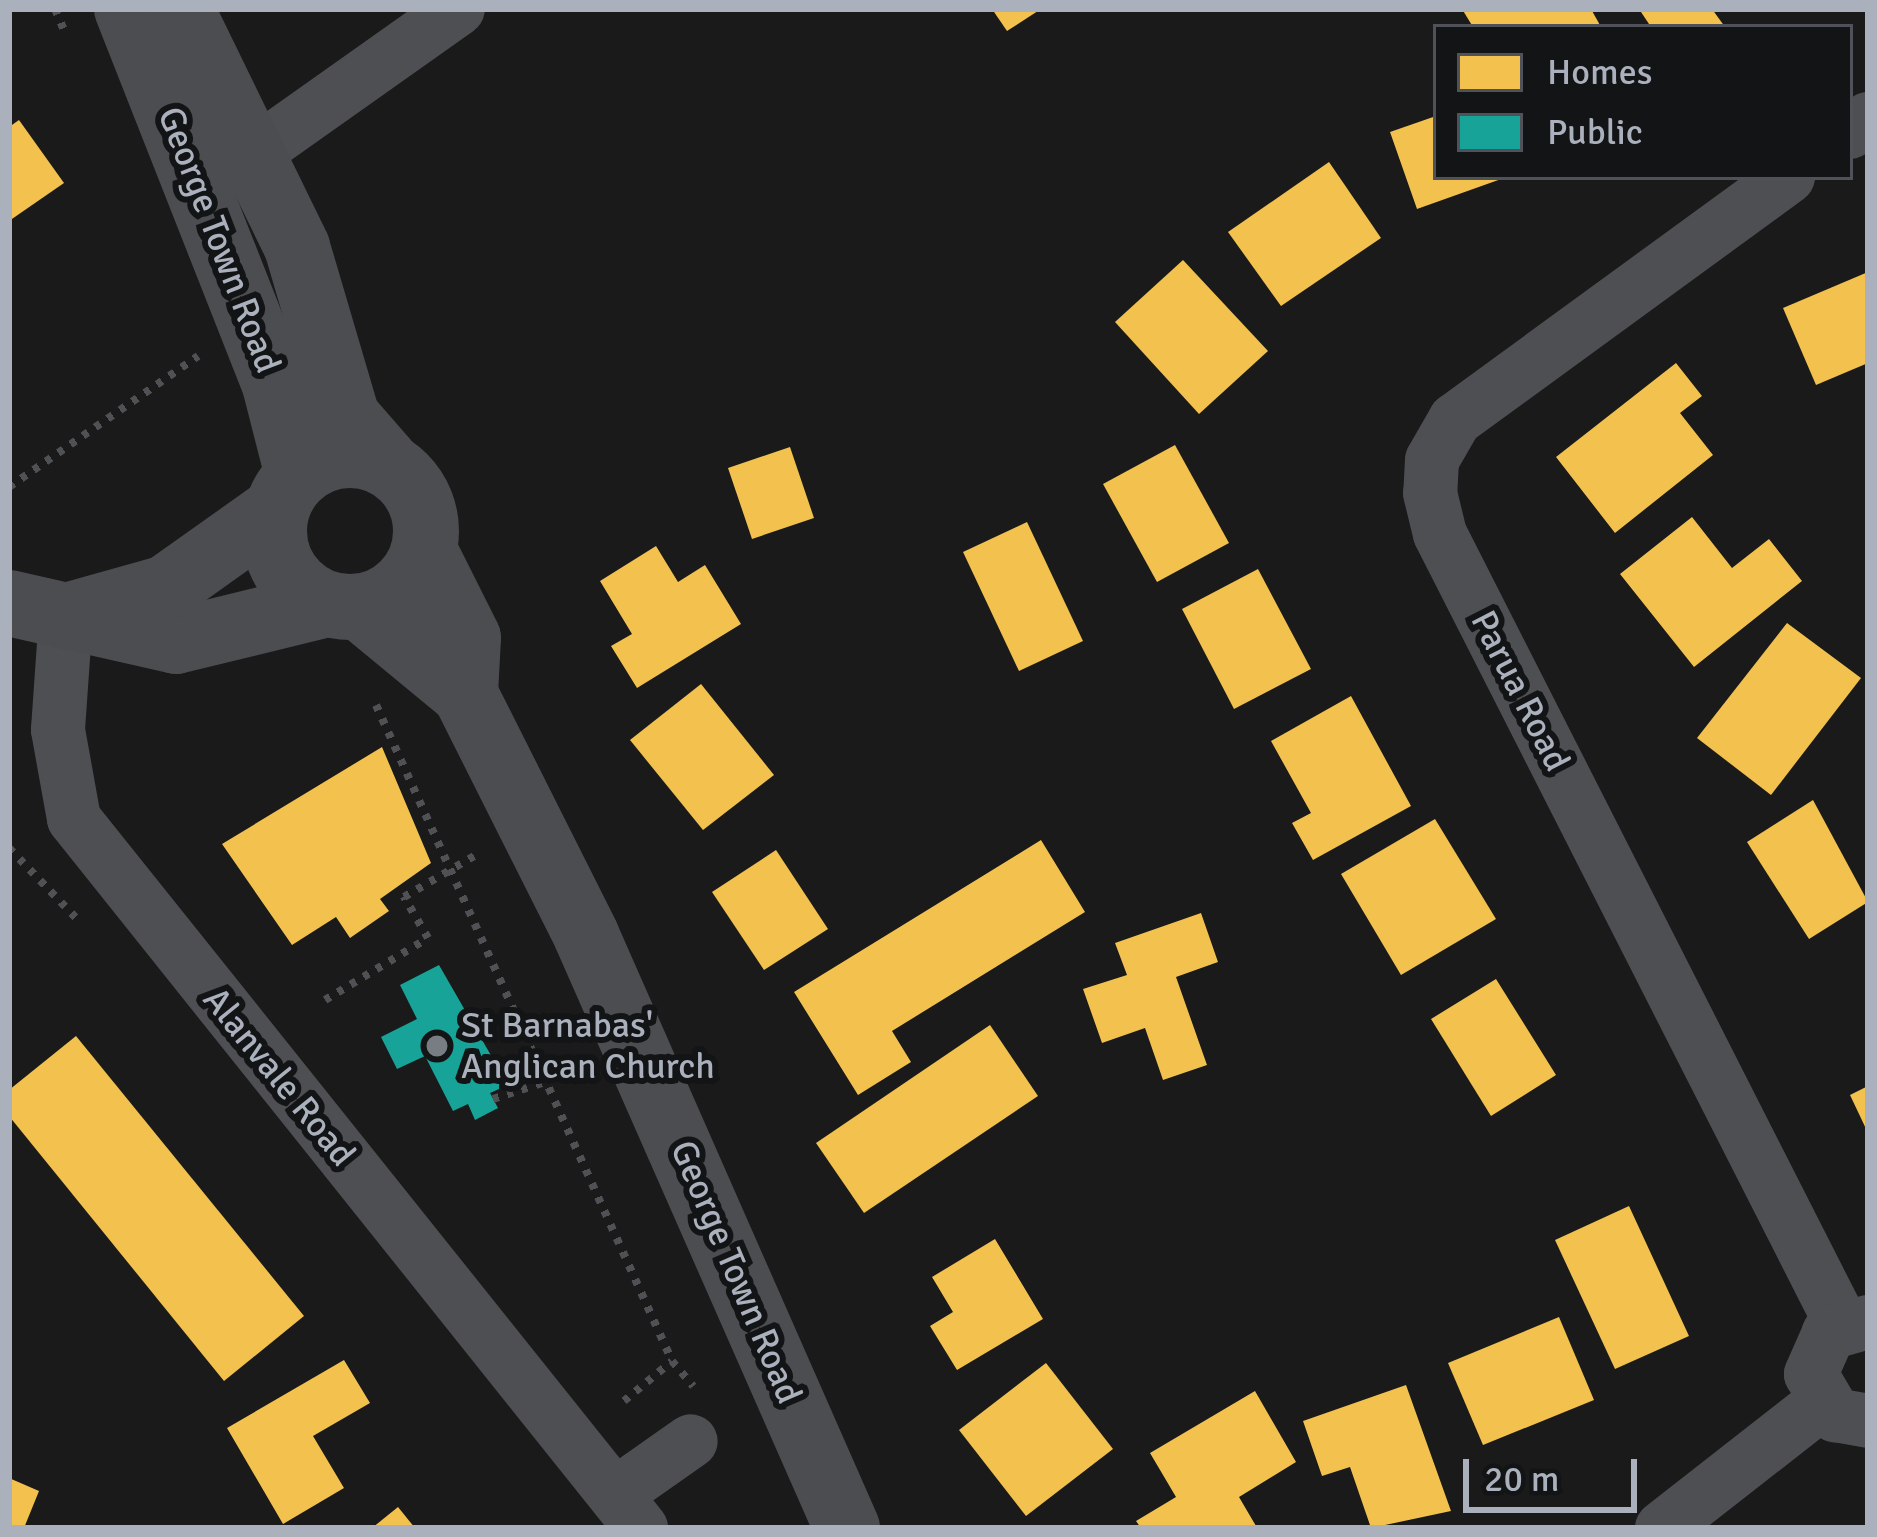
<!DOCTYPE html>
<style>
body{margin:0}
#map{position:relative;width:1877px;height:1537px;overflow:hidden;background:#1a1a1a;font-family:Signika,sans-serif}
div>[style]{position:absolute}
.homes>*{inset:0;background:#f2c14e}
.public>*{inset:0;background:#17a398}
.path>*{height:8px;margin-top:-4px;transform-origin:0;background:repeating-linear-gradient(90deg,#505154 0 6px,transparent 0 15px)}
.street>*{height:54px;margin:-27px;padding:0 27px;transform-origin:27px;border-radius:27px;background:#4d4f53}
.secondary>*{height:66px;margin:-33px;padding:0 33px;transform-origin:33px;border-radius:33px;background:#4c4d51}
.secondary>.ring{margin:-33px;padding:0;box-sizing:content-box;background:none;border:66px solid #4c4d51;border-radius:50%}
.dots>*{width:33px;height:33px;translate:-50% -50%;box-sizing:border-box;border:6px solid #131416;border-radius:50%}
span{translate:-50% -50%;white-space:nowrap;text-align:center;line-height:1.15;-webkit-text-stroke:12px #131416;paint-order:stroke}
.street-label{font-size:36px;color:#aab0bc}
.poi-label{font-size:36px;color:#aab0bc}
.left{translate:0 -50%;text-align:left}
.frame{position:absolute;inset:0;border:12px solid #aab0bc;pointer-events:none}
.legend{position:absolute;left:1433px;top:24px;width:420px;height:156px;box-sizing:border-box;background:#131416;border:3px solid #4f5258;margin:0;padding:15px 21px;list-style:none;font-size:36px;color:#aab0bc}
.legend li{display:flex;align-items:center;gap:24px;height:60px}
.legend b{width:60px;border:3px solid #4f5258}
.scale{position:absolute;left:1463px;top:1459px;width:174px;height:54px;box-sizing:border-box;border:6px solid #aab0bc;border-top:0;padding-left:15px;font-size:36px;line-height:42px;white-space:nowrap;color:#aab0bc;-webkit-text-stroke:9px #131416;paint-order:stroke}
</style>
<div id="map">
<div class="homes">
<i style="clip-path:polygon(992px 9px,1041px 9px,1007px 31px)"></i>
<i style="clip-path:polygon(1462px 9px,1591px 9px,1601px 27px,1473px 27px)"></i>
<i style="clip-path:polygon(1639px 9px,1712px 9px,1725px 27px,1651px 27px)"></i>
<i style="clip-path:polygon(1436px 116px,1436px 177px,1504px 178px,1417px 209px,1390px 132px)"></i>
<i style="clip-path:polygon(19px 120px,64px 183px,9px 221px,9px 127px)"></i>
<i style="clip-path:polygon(1329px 162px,1381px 238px,1281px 306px,1228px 232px)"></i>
<i style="clip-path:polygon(1183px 260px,1268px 351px,1199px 414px,1115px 322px)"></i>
<i style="clip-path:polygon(1868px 272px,1868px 363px,1816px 385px,1783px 308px)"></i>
<i style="clip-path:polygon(1676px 363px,1702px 396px,1680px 413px,1713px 455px,1615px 533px,1556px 457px)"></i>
<i style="clip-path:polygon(1175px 445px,1229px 543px,1157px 582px,1103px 484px)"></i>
<i style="clip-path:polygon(790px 447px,814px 518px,752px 539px,728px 468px)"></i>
<i style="clip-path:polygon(1692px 517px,1732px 568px,1769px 539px,1802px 581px,1694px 667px,1620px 574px)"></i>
<i style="clip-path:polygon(1027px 522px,1083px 641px,1019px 671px,963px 552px)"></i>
<i style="clip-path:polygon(656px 546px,678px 582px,705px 565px,741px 624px,637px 688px,611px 646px,632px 634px,600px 581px)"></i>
<i style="clip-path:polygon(1258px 569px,1311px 669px,1234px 709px,1182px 609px)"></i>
<i style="clip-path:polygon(1787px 623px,1861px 678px,1771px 795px,1697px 738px)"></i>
<i style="clip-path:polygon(701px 684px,774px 775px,703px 830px,630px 740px)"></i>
<i style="clip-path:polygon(1351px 696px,1411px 806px,1313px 860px,1292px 823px,1311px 813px,1271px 741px)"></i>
<i style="clip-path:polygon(382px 747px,431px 863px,380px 899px,389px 911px,350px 938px,336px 917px,292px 945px,222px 844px)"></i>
<i style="clip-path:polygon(1813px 800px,1868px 902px,1809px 939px,1747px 842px)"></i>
<i style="clip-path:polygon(1435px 819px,1496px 919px,1401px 975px,1341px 874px)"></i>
<i style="clip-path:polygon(1041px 840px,1085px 912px,892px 1031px,911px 1062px,858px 1095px,794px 992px)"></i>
<i style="clip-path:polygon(776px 850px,828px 929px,764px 970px,712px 892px)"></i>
<i style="clip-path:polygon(1201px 913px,1218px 962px,1176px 977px,1207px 1065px,1163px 1080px,1145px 1028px,1102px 1043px,1083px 989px,1127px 975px,1115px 943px)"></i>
<i style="clip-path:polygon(1496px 979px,1556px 1075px,1491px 1116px,1431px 1019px)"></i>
<i style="clip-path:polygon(990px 1025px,1038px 1096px,864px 1213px,816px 1143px)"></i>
<i style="clip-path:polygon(76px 1036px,304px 1316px,224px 1381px,9px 1116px,9px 1090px)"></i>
<i style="clip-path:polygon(1868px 1086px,1868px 1133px,1850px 1095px)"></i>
<i style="clip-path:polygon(1629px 1206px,1689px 1336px,1615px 1369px,1555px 1240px)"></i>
<i style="clip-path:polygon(995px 1239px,1043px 1319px,957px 1370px,930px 1326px,953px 1312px,932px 1277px)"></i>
<i style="clip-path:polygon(1559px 1317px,1594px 1400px,1483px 1445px,1448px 1363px)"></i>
<i style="clip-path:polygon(344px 1360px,370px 1403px,313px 1436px,344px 1488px,283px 1524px,227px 1428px)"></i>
<i style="clip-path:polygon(1046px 1363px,1113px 1449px,1026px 1516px,959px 1430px)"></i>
<i style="clip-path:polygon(1406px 1385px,1451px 1511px,1371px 1528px,1350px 1467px,1322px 1476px,1303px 1421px)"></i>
<i style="clip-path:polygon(1255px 1391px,1296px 1462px,1239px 1497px,1256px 1526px,1141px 1528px,1136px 1521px,1176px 1497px,1150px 1453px)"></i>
<i style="clip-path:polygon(9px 1478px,39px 1491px,24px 1528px,9px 1528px)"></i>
<i style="clip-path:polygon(398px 1507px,415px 1528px,372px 1528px)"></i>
</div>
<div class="public">
<i style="clip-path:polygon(439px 965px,508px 1085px,490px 1093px,498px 1108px,475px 1120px,468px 1104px,453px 1111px,425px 1056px,397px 1069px,381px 1037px,417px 1019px,400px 985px)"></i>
</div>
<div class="path">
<i style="left:55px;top:9px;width:25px;rotate:67deg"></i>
<i style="left:9px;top:487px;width:230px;rotate:-34.7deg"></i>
<i style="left:376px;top:705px;width:720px;rotate:65.71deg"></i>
<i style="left:672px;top:1361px;width:33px;rotate:50deg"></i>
<i style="left:9px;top:848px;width:100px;rotate:46.2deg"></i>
<i style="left:325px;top:1000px;width:120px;rotate:-31deg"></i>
<i style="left:428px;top:938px;width:48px;rotate:-120.3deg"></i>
<i style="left:404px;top:897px;width:83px;rotate:-30.3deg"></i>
<i style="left:493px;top:1099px;width:84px;rotate:-18deg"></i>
<i style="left:624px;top:1401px;width:62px;rotate:-39.8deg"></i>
</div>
<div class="street">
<i style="left:1850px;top:132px;width:22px;rotate:-36deg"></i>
<i style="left:253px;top:154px;width:251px;rotate:-35.3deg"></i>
<i style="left:1788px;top:177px;width:412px;rotate:143.9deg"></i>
<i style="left:1455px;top:420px;width:46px;rotate:119.9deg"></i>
<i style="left:1432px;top:460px;width:33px;rotate:93deg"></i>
<i style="left:1430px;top:493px;width:42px;rotate:76.3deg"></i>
<i style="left:1440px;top:534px;width:887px;rotate:63.06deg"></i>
<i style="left:66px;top:615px;width:115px;rotate:94deg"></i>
<i style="left:58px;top:730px;width:90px;rotate:79.8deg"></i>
<i style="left:74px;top:819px;width:908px;rotate:51.35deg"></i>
<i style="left:1868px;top:1322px;width:41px;rotate:164.2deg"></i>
<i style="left:1829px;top:1333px;width:45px;rotate:113.7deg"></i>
<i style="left:1811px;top:1374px;width:48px;rotate:59.7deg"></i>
<i style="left:1835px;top:1415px;width:34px;rotate:10deg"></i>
<i style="left:617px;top:1493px;width:90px;rotate:-35.1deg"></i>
<i style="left:1662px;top:1528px;width:203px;rotate:-38deg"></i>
</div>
<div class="secondary">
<i style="left:127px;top:9px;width:404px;rotate:68.5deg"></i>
<i style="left:275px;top:385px;width:93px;rotate:75.7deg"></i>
<i style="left:181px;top:9px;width:265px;rotate:64deg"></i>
<i style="left:297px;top:247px;width:177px;rotate:73.6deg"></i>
<i style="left:347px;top:417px;width:62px;rotate:48.9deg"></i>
<i class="ring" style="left:274px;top:455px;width:86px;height:86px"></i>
<i style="left:424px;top:550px;width:98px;rotate:63.4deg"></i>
<i style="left:468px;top:638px;width:56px;rotate:93.1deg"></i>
<i style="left:465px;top:694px;width:270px;rotate:63.3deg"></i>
<i style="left:586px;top:935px;width:648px;rotate:66.24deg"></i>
<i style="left:9px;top:603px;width:171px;rotate:12.8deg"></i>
<i style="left:176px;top:641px;width:156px;rotate:-13.7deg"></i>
<i style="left:360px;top:607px;width:136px;rotate:39.6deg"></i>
<i style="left:70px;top:615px;width:100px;rotate:-15.7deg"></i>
<i style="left:166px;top:588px;width:136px;rotate:-35.4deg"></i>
</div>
<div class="dots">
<i style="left:437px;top:1046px;background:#787c83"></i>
</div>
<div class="street-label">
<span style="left:219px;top:240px;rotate:69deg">George Town Road</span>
<span style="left:1520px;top:691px;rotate:63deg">Parua Road</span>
<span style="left:279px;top:1077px;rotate:51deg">Alanvale Road</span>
<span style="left:736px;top:1272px;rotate:67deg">George Town Road</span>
</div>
<div class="poi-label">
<span class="left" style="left:461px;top:1046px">St Barnabas'<br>Anglican Church</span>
</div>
<div class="frame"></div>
<ul class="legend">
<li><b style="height:33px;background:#f2c14e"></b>Homes</li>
<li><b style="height:33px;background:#17a398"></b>Public</li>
</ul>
<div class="scale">20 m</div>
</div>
